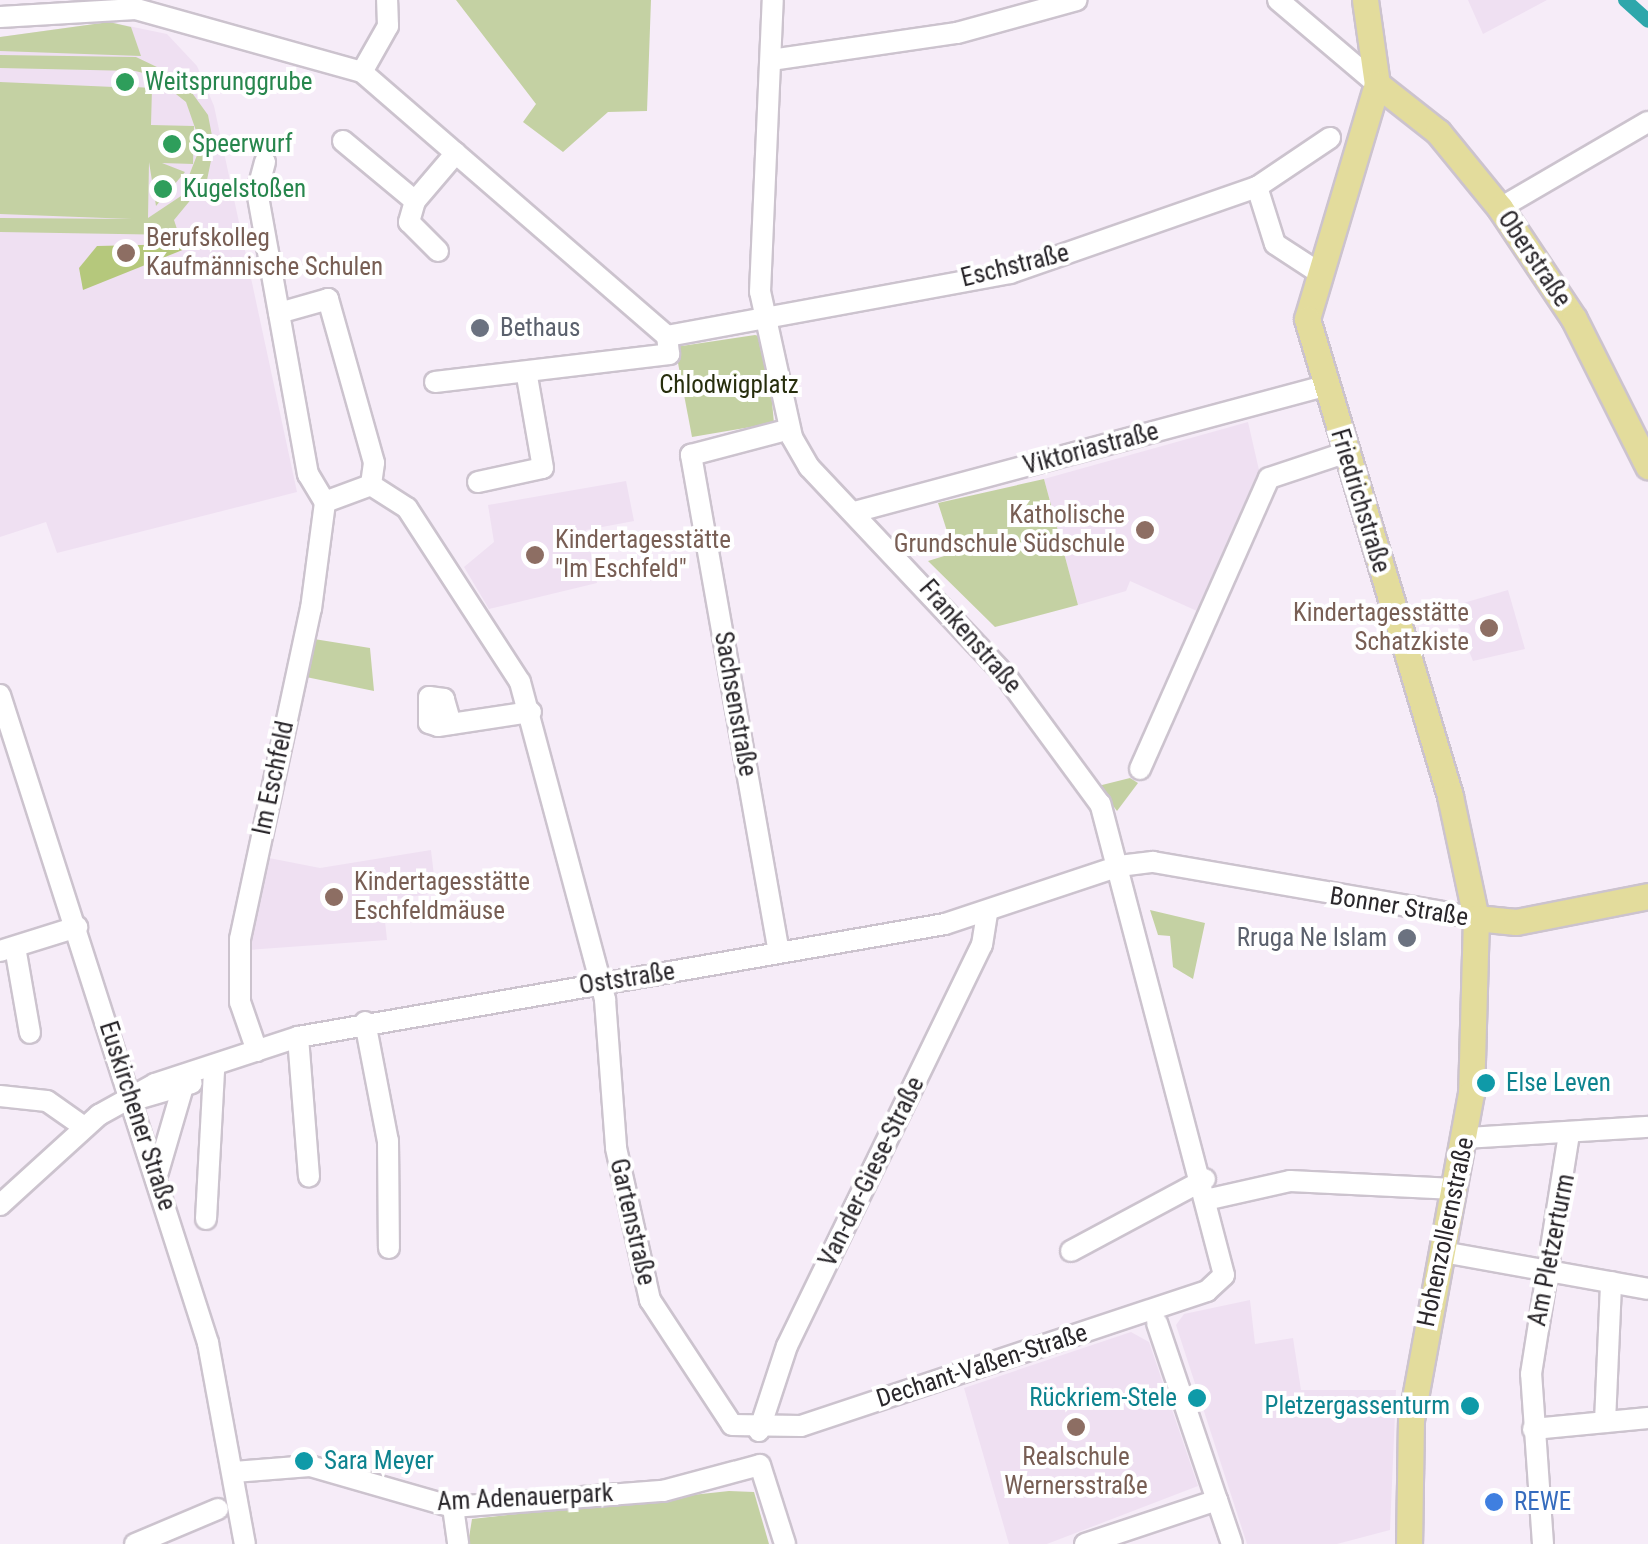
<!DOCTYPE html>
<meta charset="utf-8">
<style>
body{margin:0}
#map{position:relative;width:1648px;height:1544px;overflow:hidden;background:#f6ecf8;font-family:"Roboto Condensed",sans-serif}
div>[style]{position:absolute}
.built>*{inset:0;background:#efe0f2}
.green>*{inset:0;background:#c4d1a3}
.forest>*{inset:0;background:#b5c87c}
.canal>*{height:14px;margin:-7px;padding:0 7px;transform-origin:7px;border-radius:7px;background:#2ea7ab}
.roads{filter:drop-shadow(2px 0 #ccc3ce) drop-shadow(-2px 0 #ccc3ce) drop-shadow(0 2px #ccc3ce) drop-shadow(0 -2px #ccc3ce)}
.minor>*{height:20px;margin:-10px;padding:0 10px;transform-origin:10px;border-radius:10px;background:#fff}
.major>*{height:25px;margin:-12.5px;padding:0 12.5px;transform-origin:12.5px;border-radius:12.5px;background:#e3dc9c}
.dots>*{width:28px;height:28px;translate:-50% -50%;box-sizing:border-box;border:5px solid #fff;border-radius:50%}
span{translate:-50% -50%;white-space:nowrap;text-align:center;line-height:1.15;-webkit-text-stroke:8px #fff;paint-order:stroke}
.leisure-label{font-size:25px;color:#27864d}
.left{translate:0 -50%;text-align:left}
.education-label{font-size:25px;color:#785e54}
.right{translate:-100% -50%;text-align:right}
.street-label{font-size:25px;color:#2a272b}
.worship-label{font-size:25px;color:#5b616d}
.park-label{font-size:25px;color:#272e0d}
.culture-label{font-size:25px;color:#0d838f}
.shop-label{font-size:25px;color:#366cbe}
</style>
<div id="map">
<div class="built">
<i style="clip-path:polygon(1468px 0,1547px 0,1483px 34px)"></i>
<i style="clip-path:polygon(109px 22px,167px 34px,197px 66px,214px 106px,297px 492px,57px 553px,46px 522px,0 537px,0 37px)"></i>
<i style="clip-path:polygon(1248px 422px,1259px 470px,1197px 611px,1130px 581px,1126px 591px,1078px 605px,1044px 479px)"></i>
<i style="clip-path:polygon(626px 481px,634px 521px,586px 530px,597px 583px,489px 609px,464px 567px,494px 542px,488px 505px)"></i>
<i style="clip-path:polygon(1508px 590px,1525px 649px,1473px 661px,1457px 621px,1440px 625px,1436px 611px)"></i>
<i style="clip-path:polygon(431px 850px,436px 893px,383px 901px,387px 940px,248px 950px,269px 858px,320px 868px)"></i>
<i style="clip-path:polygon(1250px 1300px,1255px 1344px,1293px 1338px,1301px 1390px,1396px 1390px,1390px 1530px,1337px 1544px,1247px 1544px,1176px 1325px,1184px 1314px)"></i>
<i style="clip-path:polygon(1131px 1332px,1149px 1342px,1198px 1486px,1047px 1544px,1009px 1544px,964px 1388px)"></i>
</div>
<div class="green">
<i style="clip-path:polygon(456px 0,651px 0,647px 111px,608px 112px,563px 152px,523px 122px,536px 104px)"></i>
<i style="clip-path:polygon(109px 22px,131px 27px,141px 56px,0 51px,0 37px)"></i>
<i style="clip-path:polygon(0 55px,136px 57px,182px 79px,208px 115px,214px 146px,207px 180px,174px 220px,179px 235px,0 232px,0 218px,132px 219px,0 214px,0 82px,114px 87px,115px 72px,135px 73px,135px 87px,152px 88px,151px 125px,194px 126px,193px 164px,162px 163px,185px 172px,156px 206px,149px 162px,148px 218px,181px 196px,201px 145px,186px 102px,152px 75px,135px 71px,0 68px)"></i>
<i style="clip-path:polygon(755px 335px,766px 338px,774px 423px,692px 437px,675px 347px)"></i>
<i style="clip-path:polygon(1044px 479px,1078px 605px,995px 627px,928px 561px,954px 553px,938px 503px)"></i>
<i style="clip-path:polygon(314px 639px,370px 648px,374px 691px,306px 677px)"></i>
<i style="clip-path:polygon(1130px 778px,1138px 783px,1117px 811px,1098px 786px)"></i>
<i style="clip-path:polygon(1150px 910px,1205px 923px,1193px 979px,1173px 967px,1170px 936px,1158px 935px)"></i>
<i style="clip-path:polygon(729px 1491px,754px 1492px,769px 1544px,468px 1544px,472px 1519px)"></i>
</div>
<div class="forest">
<i style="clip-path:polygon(185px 244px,185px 249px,83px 290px,79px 268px,97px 246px)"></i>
</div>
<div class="canal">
<i style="left:1625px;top:0;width:31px;rotate:42deg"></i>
</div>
<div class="roads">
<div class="minor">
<i style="left:1278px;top:0;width:130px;rotate:40.3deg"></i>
<i style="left:0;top:17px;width:136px;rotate:-3.4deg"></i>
<i style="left:136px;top:9px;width:235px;rotate:15.6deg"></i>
<i style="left:362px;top:72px;width:403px;rotate:40.9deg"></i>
<i style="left:771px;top:60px;width:188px;rotate:-8.3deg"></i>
<i style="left:957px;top:33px;width:124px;rotate:-15.4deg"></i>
<i style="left:362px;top:72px;width:53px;rotate:-60.5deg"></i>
<i style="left:388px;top:26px;width:26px;rotate:-92deg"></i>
<i style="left:343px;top:141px;width:94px;rotate:39.8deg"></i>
<i style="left:415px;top:201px;width:63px;rotate:-49.5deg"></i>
<i style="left:265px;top:162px;width:30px;rotate:105deg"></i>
<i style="left:257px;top:191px;width:288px;rotate:79.8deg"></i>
<i style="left:308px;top:474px;width:33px;rotate:59deg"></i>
<i style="left:415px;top:201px;width:22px;rotate:106deg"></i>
<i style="left:409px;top:222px;width:41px;rotate:45deg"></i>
<i style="left:1500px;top:208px;width:171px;rotate:-30.2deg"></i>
<i style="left:1318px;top:272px;width:51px;rotate:-146.9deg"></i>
<i style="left:1275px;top:244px;width:60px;rotate:-107.5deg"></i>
<i style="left:1257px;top:187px;width:88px;rotate:-33.9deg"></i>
<i style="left:279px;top:313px;width:51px;rotate:-15.9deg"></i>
<i style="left:328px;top:299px;width:170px;rotate:74.3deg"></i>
<i style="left:374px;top:463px;width:22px;rotate:98deg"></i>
<i style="left:667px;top:336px;width:349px;rotate:-10.4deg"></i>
<i style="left:1010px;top:273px;width:262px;rotate:-19.2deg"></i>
<i style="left:435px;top:382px;width:236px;rotate:-6.8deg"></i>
<i style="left:669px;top:354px;width:18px;rotate:-96deg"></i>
<i style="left:478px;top:482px;width:66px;rotate:-12.2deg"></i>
<i style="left:543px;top:468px;width:93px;rotate:-99.9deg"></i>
<i style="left:858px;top:511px;width:483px;rotate:-15deg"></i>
<i style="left:0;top:695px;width:681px;rotate:72.2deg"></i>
<i style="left:208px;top:1343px;width:204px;rotate:79.6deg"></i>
<i style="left:451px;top:724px;width:26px;rotate:-106deg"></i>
<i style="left:444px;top:699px;width:15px;rotate:-172deg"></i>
<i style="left:429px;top:697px;width:26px;rotate:90deg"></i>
<i style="left:429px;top:723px;width:9px;rotate:18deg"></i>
<i style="left:438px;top:726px;width:94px;rotate:-8.6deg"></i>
<i style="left:1140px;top:769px;width:318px;rotate:-66.1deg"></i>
<i style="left:1269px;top:478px;width:79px;rotate:-18.4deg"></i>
<i style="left:15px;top:947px;width:87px;rotate:80.1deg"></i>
<i style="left:0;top:951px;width:81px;rotate:-17.3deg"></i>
<i style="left:779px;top:953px;width:506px;rotate:-100.02deg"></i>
<i style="left:691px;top:455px;width:102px;rotate:-14.7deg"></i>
<i style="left:365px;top:1022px;width:121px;rotate:79.1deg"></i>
<i style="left:388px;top:1141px;width:107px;rotate:89.5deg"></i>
<i style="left:298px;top:1037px;width:140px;rotate:85.5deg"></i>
<i style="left:257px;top:1051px;width:52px;rotate:-109.1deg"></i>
<i style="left:240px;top:1002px;width:63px;rotate:-90deg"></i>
<i style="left:240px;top:939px;width:338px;rotate:-77.9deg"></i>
<i style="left:311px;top:609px;width:108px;rotate:-82.5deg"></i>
<i style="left:325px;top:502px;width:49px;rotate:-20.3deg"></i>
<i style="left:371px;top:485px;width:43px;rotate:32.6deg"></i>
<i style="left:407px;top:508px;width:207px;rotate:57deg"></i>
<i style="left:520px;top:682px;width:329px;rotate:75deg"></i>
<i style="left:605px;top:1000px;width:148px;rotate:85.7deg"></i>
<i style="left:616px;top:1148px;width:156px;rotate:77.4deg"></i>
<i style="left:650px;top:1300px;width:149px;rotate:56.7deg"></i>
<i style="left:732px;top:1425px;width:69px;rotate:0.8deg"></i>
<i style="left:801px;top:1426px;width:428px;rotate:-18.4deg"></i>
<i style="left:1207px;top:1291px;width:23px;rotate:-43deg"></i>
<i style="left:1224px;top:1275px;width:487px;rotate:-104.7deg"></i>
<i style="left:1100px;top:804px;width:159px;rotate:-126.3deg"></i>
<i style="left:1006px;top:676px;width:287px;rotate:-133.3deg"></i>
<i style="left:809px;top:467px;width:34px;rotate:-120deg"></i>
<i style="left:792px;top:437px;width:148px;rotate:-102.4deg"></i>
<i style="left:760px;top:292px;width:292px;rotate:-87.5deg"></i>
<i style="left:0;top:1096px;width:47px;rotate:6.1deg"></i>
<i style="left:47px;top:1101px;width:45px;rotate:35.1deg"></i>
<i style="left:134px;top:1100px;width:60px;rotate:-16.3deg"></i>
<i style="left:1466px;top:1138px;width:182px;rotate:-3.5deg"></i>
<i style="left:158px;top:1172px;width:85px;rotate:-73.7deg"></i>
<i style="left:1210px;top:1199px;width:82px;rotate:-12.7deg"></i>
<i style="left:1290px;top:1181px;width:165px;rotate:2.8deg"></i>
<i style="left:0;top:1205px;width:134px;rotate:-42.3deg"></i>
<i style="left:99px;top:1115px;width:64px;rotate:-29deg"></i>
<i style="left:155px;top:1084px;width:151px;rotate:-18.2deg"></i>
<i style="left:298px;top:1037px;width:657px;rotate:-9.91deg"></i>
<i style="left:945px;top:924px;width:183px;rotate:-18.4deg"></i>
<i style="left:1119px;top:866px;width:34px;rotate:-7deg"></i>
<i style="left:1153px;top:862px;width:328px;rotate:9.8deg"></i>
<i style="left:206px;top:1219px;width:150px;rotate:-86.9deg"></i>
<i style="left:1071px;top:1251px;width:152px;rotate:-28.2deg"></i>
<i style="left:1443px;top:1252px;width:208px;rotate:10.2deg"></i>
<i style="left:1157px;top:1323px;width:187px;rotate:71.3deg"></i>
<i style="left:1605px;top:1422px;width:140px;rotate:-87.5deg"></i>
<i style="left:1533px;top:1429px;width:116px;rotate:-5.5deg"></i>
<i style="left:759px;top:1431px;width:89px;rotate:-71.8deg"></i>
<i style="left:787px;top:1346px;width:446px;rotate:-64.1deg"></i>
<i style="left:982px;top:945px;width:30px;rotate:-81deg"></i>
<i style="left:234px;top:1472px;width:76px;rotate:-4.5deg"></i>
<i style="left:310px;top:1466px;width:149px;rotate:16deg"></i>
<i style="left:453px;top:1507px;width:211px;rotate:-4.4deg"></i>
<i style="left:663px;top:1491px;width:100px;rotate:-15deg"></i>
<i style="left:760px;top:1465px;width:83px;rotate:72.4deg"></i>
<i style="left:453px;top:1507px;width:37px;rotate:82deg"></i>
<i style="left:135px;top:1544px;width:90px;rotate:-22.9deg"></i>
<i style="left:1085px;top:1544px;width:139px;rotate:-18.4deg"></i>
<i style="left:1217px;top:1500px;width:46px;rotate:71.2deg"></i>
<i style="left:1543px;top:1544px;width:170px;rotate:-94deg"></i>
<i style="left:1531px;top:1374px;width:242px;rotate:-81deg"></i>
</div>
<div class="major">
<i style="left:1365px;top:0;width:85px;rotate:81.9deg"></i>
<i style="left:1377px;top:84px;width:245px;rotate:106.6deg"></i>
<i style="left:1307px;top:319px;width:498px;rotate:73.3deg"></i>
<i style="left:1450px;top:796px;width:125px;rotate:78deg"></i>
<i style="left:1476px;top:918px;width:175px;rotate:91.6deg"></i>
<i style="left:1471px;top:1093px;width:331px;rotate:100.4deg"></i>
<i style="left:1411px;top:1419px;width:125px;rotate:90.9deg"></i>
<i style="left:1377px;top:84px;width:78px;rotate:38.2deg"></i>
<i style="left:1438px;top:132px;width:98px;rotate:50.8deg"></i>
<i style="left:1500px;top:208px;width:133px;rotate:56.3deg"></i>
<i style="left:1574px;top:319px;width:165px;rotate:63.3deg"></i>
<i style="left:1476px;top:918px;width:40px;rotate:5.7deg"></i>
<i style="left:1516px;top:922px;width:135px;rotate:-11.1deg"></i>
</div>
</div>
<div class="dots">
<i style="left:125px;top:82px;background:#2e9e5b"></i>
<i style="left:172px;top:144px;background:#2e9e5b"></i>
<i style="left:163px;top:189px;background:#2e9e5b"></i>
<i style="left:126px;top:253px;background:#8d6e63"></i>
<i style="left:480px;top:328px;background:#6b7280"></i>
<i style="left:1145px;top:530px;background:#8d6e63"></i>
<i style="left:535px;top:555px;background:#8d6e63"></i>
<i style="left:1489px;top:628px;background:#8d6e63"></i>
<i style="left:334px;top:897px;background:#8d6e63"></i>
<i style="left:1407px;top:938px;background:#6b7280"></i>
<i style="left:1486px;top:1083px;background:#0f9aa8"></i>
<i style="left:1197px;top:1398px;background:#0f9aa8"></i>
<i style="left:1470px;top:1406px;background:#0f9aa8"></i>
<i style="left:1076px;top:1427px;background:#8d6e63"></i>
<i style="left:304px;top:1461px;background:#0f9aa8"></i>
<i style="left:1494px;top:1502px;background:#3f7fe0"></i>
</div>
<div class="leisure-label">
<span class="left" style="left:145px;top:82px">Weitsprunggrube</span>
<span class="left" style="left:192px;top:144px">Speerwurf</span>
<span class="left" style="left:183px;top:189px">Kugelstoßen</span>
</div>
<div class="education-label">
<span class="left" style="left:146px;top:253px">Berufskolleg<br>Kaufmännische Schulen</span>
<span class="right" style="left:1125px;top:530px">Katholische<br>Grundschule Südschule</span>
<span class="left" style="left:555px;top:555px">Kindertagesstätte<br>"Im Eschfeld"</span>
<span class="right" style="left:1469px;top:628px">Kindertagesstätte<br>Schatzkiste</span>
<span class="left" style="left:354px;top:897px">Kindertagesstätte<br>Eschfeldmäuse</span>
<span style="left:1076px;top:1472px">Realschule<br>Wernersstraße</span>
</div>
<div class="street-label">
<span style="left:1534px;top:259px;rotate:56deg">Oberstraße</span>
<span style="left:1015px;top:266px;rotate:-14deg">Eschstraße</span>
<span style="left:1091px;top:449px;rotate:-15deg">Viktoriastraße</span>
<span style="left:1360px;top:501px;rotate:73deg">Friedrichstraße</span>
<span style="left:970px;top:637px;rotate:49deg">Frankenstraße</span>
<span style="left:735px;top:704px;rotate:80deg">Sachsenstraße</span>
<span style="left:274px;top:778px;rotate:-78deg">Im Eschfeld</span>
<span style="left:1399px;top:907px;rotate:9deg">Bonner Straße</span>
<span style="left:627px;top:979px;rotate:-9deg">Oststraße</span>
<span style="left:137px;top:1116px;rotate:72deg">Euskirchener Straße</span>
<span style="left:872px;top:1172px;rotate:-64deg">Van-der-Giese-Straße</span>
<span style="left:632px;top:1222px;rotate:77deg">Gartenstraße</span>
<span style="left:1446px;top:1232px;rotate:-78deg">Hohenzollernstraße</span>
<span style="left:1552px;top:1250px;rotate:-79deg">Am Pletzerturm</span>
<span style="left:982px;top:1366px;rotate:-18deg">Dechant-Vaßen-Straße</span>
<span style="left:525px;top:1498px;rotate:-3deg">Am Adenauerpark</span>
</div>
<div class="worship-label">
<span class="left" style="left:500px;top:328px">Bethaus</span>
<span class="right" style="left:1387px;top:938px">Rruga Ne Islam</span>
</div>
<div class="park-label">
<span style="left:729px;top:385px">Chlodwigplatz</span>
</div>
<div class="culture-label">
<span class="left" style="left:1506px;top:1083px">Else Leven</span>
<span class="right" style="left:1177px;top:1398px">Rückriem-Stele</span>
<span class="right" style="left:1450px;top:1406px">Pletzergassenturm</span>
<span class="left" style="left:324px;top:1461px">Sara Meyer</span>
</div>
<div class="shop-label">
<span class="left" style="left:1514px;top:1502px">REWE</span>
</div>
</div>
